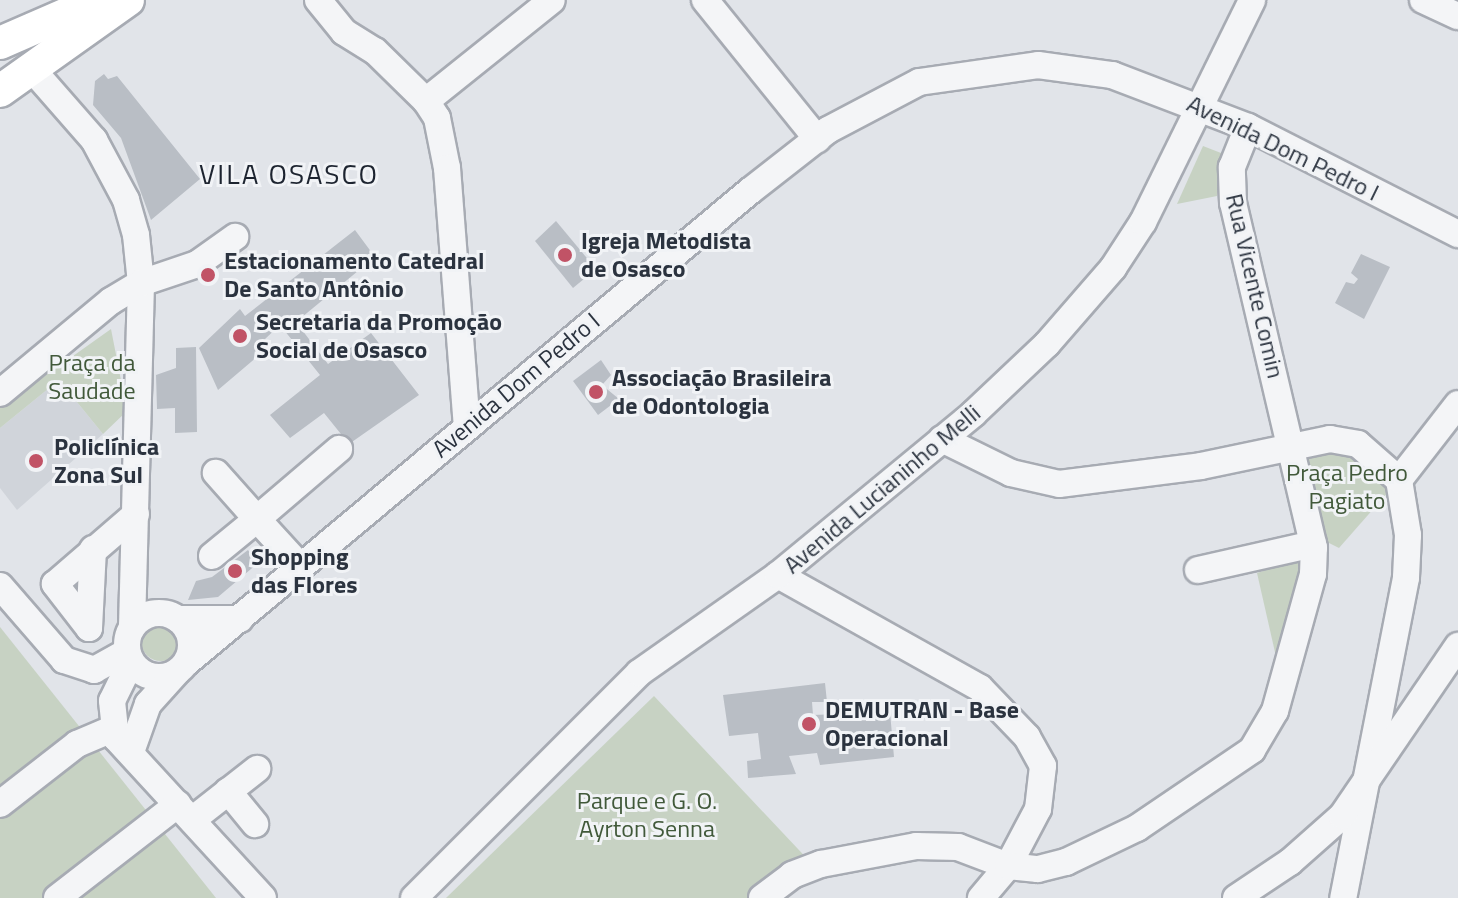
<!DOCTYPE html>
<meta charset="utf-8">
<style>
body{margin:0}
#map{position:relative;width:1458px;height:898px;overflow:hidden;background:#e1e4e9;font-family:"Titillium Web",sans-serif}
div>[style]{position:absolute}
.built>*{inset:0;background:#d0d4da}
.green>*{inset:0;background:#c7d2c3}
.round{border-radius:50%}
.building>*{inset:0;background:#b9bec5}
.roads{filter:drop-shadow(2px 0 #a7abb3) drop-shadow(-2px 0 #a7abb3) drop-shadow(0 2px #a7abb3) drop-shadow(0 -2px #a7abb3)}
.minor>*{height:26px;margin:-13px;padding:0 13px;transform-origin:13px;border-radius:13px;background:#f4f5f7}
.minor>.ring{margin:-13px;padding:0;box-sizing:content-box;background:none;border:26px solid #f4f5f7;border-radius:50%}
.major>*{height:32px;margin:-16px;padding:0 16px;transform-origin:16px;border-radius:16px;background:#fff}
.dots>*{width:22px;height:22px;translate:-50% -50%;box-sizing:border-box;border:4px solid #f1f3f6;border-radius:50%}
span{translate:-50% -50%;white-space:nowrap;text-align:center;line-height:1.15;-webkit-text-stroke:6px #f1f3f6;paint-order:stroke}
.street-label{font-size:24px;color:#2b333f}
.poi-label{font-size:24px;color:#2b333f;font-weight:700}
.left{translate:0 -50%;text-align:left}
.park-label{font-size:24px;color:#41593a}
.quarter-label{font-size:28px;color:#1d2430;letter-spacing:2px}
</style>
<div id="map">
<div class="built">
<i style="clip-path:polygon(59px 380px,103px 434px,17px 510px,0 488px,0 428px)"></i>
</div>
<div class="green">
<i style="clip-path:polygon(1203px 146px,1221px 153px,1224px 163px,1217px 196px,1177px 204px)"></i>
<i style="clip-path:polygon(111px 329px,127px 411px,103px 434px,59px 380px,0 428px,0 408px)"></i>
<i style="clip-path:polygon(1328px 447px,1353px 449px,1397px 482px,1339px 548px,1321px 539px,1305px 456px)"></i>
<i style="clip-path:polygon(1311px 555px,1277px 661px,1257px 573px)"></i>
<i class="round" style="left:141px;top:621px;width:40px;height:40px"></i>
<i style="clip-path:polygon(0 627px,216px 898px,0 898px)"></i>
<i style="clip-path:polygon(654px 696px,814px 866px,758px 898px,446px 898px)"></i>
</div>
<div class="building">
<i style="clip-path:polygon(104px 74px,108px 79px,117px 76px,200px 179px,151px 220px,121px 138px,93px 105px,95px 81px)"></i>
<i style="clip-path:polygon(556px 221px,596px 269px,573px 288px,535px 241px)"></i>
<i style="clip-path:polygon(355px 230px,375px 257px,296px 322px,328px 364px,371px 333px,419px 395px,349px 444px,324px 413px,290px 438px,270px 415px,320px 375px,280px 325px,265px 339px,270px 346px,218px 390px,199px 348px,240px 309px,245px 316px)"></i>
<i style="clip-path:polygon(1361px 254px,1390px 267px,1364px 319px,1335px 303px,1346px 282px,1354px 284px,1358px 279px,1351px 273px)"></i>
<i style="clip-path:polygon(196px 347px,197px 432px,175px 433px,175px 408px,157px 409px,156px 375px,176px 368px,176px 348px)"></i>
<i style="clip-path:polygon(601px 360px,611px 375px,602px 385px,619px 399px,598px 415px,573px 381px)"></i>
<i style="clip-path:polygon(248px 550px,257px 564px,218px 597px,188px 600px,196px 581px,212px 577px)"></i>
<i style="clip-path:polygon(825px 683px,827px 702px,812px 702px,813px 715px,890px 712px,894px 757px,820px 765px,817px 753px,789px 756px,796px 774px,748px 778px,747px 761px,761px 759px,758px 733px,729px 736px,723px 695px)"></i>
</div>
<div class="roads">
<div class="minor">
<i style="left:318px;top:0;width:41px;rotate:50.9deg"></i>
<i style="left:344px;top:32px;width:36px;rotate:32deg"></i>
<i style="left:375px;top:51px;width:71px;rotate:44.4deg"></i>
<i style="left:426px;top:101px;width:20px;rotate:57deg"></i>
<i style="left:437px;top:118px;width:51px;rotate:78.7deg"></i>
<i style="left:447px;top:168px;width:259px;rotate:85.6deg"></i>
<i style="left:705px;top:0;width:179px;rotate:51.1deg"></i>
<i style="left:1423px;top:0;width:38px;rotate:25deg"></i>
<i style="left:31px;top:68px;width:96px;rotate:48.8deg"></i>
<i style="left:94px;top:140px;width:68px;rotate:61.9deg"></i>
<i style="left:126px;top:200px;width:36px;rotate:74deg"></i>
<i style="left:136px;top:235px;width:48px;rotate:84.1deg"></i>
<i style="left:141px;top:283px;width:344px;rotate:91.5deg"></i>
<i style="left:426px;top:101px;width:161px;rotate:-38.7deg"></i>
<i style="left:0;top:393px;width:144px;rotate:-39.7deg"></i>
<i style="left:111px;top:301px;width:35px;rotate:-31deg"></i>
<i style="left:141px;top:283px;width:59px;rotate:-18.7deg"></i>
<i style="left:197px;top:264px;width:47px;rotate:-35.4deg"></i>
<i style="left:942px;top:439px;width:77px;rotate:26.2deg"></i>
<i style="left:1011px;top:473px;width:49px;rotate:12.9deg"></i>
<i style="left:1059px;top:484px;width:143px;rotate:-7.2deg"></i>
<i style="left:1201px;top:466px;width:132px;rotate:-11.8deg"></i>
<i style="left:1330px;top:439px;width:28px;rotate:10deg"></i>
<i style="left:1358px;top:444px;width:55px;rotate:41.3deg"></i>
<i style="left:1399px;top:480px;width:56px;rotate:80.7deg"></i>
<i style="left:1408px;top:535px;width:43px;rotate:92.7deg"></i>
<i style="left:1406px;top:578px;width:326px;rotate:101.1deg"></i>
<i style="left:1399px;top:480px;width:96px;rotate:-52.2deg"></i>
<i style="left:212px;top:556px;width:58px;rotate:-39.4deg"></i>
<i style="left:257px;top:519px;width:62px;rotate:-131.7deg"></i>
<i style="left:300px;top:566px;width:64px;rotate:-132.5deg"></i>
<i style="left:257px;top:519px;width:108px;rotate:-40.5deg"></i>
<i style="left:1198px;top:570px;width:118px;rotate:-12.7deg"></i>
<i style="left:778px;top:575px;width:231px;rotate:29.2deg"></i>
<i style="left:980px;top:688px;width:68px;rotate:46.2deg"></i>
<i style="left:1027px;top:737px;width:33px;rotate:61deg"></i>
<i style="left:1043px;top:766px;width:43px;rotate:96.6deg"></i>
<i style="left:1038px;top:809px;width:64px;rotate:117.8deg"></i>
<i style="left:1008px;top:866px;width:42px;rotate:130.2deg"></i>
<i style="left:0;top:586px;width:98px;rotate:49.1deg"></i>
<i style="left:64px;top:660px;width:32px;rotate:18deg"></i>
<i style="left:94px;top:670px;width:38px;rotate:-29deg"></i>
<i class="ring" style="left:127px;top:613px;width:38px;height:38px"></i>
<i style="left:178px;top:619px;width:62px"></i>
<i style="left:89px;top:628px;width:56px;rotate:-127.7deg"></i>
<i style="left:55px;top:584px;width:107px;rotate:-40.8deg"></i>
<i style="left:89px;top:628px;width:79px;rotate:-87.1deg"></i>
<i style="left:131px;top:662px;width:43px;rotate:116deg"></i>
<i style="left:112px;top:701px;width:37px;rotate:84deg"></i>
<i style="left:116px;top:738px;width:217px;rotate:47.4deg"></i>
<i style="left:187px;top:662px;width:734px;rotate:-39.92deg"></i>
<i style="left:750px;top:191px;width:99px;rotate:-38deg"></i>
<i style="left:828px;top:130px;width:103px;rotate:-27.8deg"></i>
<i style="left:919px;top:82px;width:120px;rotate:-8.1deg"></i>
<i style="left:1038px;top:65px;width:75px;rotate:7.7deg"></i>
<i style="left:1112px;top:75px;width:146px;rotate:20.9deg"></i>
<i style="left:1248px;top:127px;width:236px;rotate:27deg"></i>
<i style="left:131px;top:752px;width:51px;rotate:-70.5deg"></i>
<i style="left:148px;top:704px;width:42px;rotate:-47.9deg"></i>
<i style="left:228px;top:791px;width:43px;rotate:50.7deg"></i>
<i style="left:0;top:804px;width:98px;rotate:-37.9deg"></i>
<i style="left:77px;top:744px;width:39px;rotate:-23deg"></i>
<i style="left:192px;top:820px;width:83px;rotate:-38.1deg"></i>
<i style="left:57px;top:898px;width:153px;rotate:-37.8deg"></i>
<i style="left:414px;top:898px;width:318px;rotate:-45deg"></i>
<i style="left:639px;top:673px;width:170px;rotate:-35.2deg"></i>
<i style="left:778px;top:575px;width:253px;rotate:-39.5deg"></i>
<i style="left:973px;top:414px;width:102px;rotate:-43.4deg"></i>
<i style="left:1047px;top:344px;width:101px;rotate:-49deg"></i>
<i style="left:1113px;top:268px;width:55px;rotate:-56.9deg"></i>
<i style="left:1143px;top:222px;width:247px;rotate:-63.8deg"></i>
<i style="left:762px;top:898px;width:38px;rotate:-37deg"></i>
<i style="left:792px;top:875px;width:31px;rotate:-21deg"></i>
<i style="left:821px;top:864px;width:97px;rotate:-10.7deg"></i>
<i style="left:916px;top:846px;width:42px;rotate:1.4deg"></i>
<i style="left:958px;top:847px;width:53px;rotate:20.8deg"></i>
<i style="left:1008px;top:866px;width:30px;rotate:6deg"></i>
<i style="left:1038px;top:869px;width:29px;rotate:-14deg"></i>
<i style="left:1066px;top:862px;width:79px;rotate:-25.6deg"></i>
<i style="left:1137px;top:828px;width:139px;rotate:-34.1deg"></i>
<i style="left:1252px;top:750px;width:45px;rotate:-59.5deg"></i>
<i style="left:1275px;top:711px;width:142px;rotate:-74.5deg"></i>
<i style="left:1313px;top:574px;width:26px;rotate:-88deg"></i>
<i style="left:1314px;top:548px;width:354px;rotate:-103.2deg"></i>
<i style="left:1233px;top:203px;width:36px;rotate:-92deg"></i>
<i style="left:1232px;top:167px;width:43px;rotate:-68.2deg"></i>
<i style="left:1236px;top:898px;width:65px;rotate:-33.7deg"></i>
<i style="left:1290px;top:862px;width:69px;rotate:-41.5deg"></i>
<i style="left:1342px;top:816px;width:206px;rotate:-55.7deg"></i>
</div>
<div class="major">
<i style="left:0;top:43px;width:108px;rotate:-23.5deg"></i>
<i style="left:0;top:91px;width:157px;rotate:-35.4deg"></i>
</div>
</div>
<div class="dots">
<i style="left:565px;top:255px;background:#c15366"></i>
<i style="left:208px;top:275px;background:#c15366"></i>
<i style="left:240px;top:336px;background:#c15366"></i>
<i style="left:596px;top:392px;background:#c15366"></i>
<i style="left:36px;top:461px;background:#c15366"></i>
<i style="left:235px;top:571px;background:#c15366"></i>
<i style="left:809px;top:724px;background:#c15366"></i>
</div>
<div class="street-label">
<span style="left:1283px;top:148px;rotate:26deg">Avenida Dom Pedro I</span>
<span style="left:1255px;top:286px;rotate:77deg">Rua Vicente Comin</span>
<span style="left:516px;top:385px;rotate:-40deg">Avenida Dom Pedro I</span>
<span style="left:882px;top:489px;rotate:-40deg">Avenida Lucianinho Melli</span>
</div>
<div class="poi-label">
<span class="left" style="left:581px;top:255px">Igreja Metodista<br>de Osasco</span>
<span class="left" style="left:224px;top:275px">Estacionamento Catedral<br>De Santo Antônio</span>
<span class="left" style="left:256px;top:336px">Secretaria da Promoção<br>Social de Osasco</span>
<span class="left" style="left:612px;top:392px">Associação Brasileira<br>de Odontologia</span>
<span class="left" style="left:54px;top:461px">Policlínica<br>Zona Sul</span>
<span class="left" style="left:251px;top:571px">Shopping<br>das Flores</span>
<span class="left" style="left:825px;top:724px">DEMUTRAN - Base<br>Operacional</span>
</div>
<div class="park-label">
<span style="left:92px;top:377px">Praça da<br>Saudade</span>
<span style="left:1347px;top:487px">Praça Pedro<br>Pagiato</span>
<span style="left:647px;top:815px">Parque e G. O.<br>Ayrton Senna</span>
</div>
<div class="quarter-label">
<span style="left:289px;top:174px">VILA OSASCO</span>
</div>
</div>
